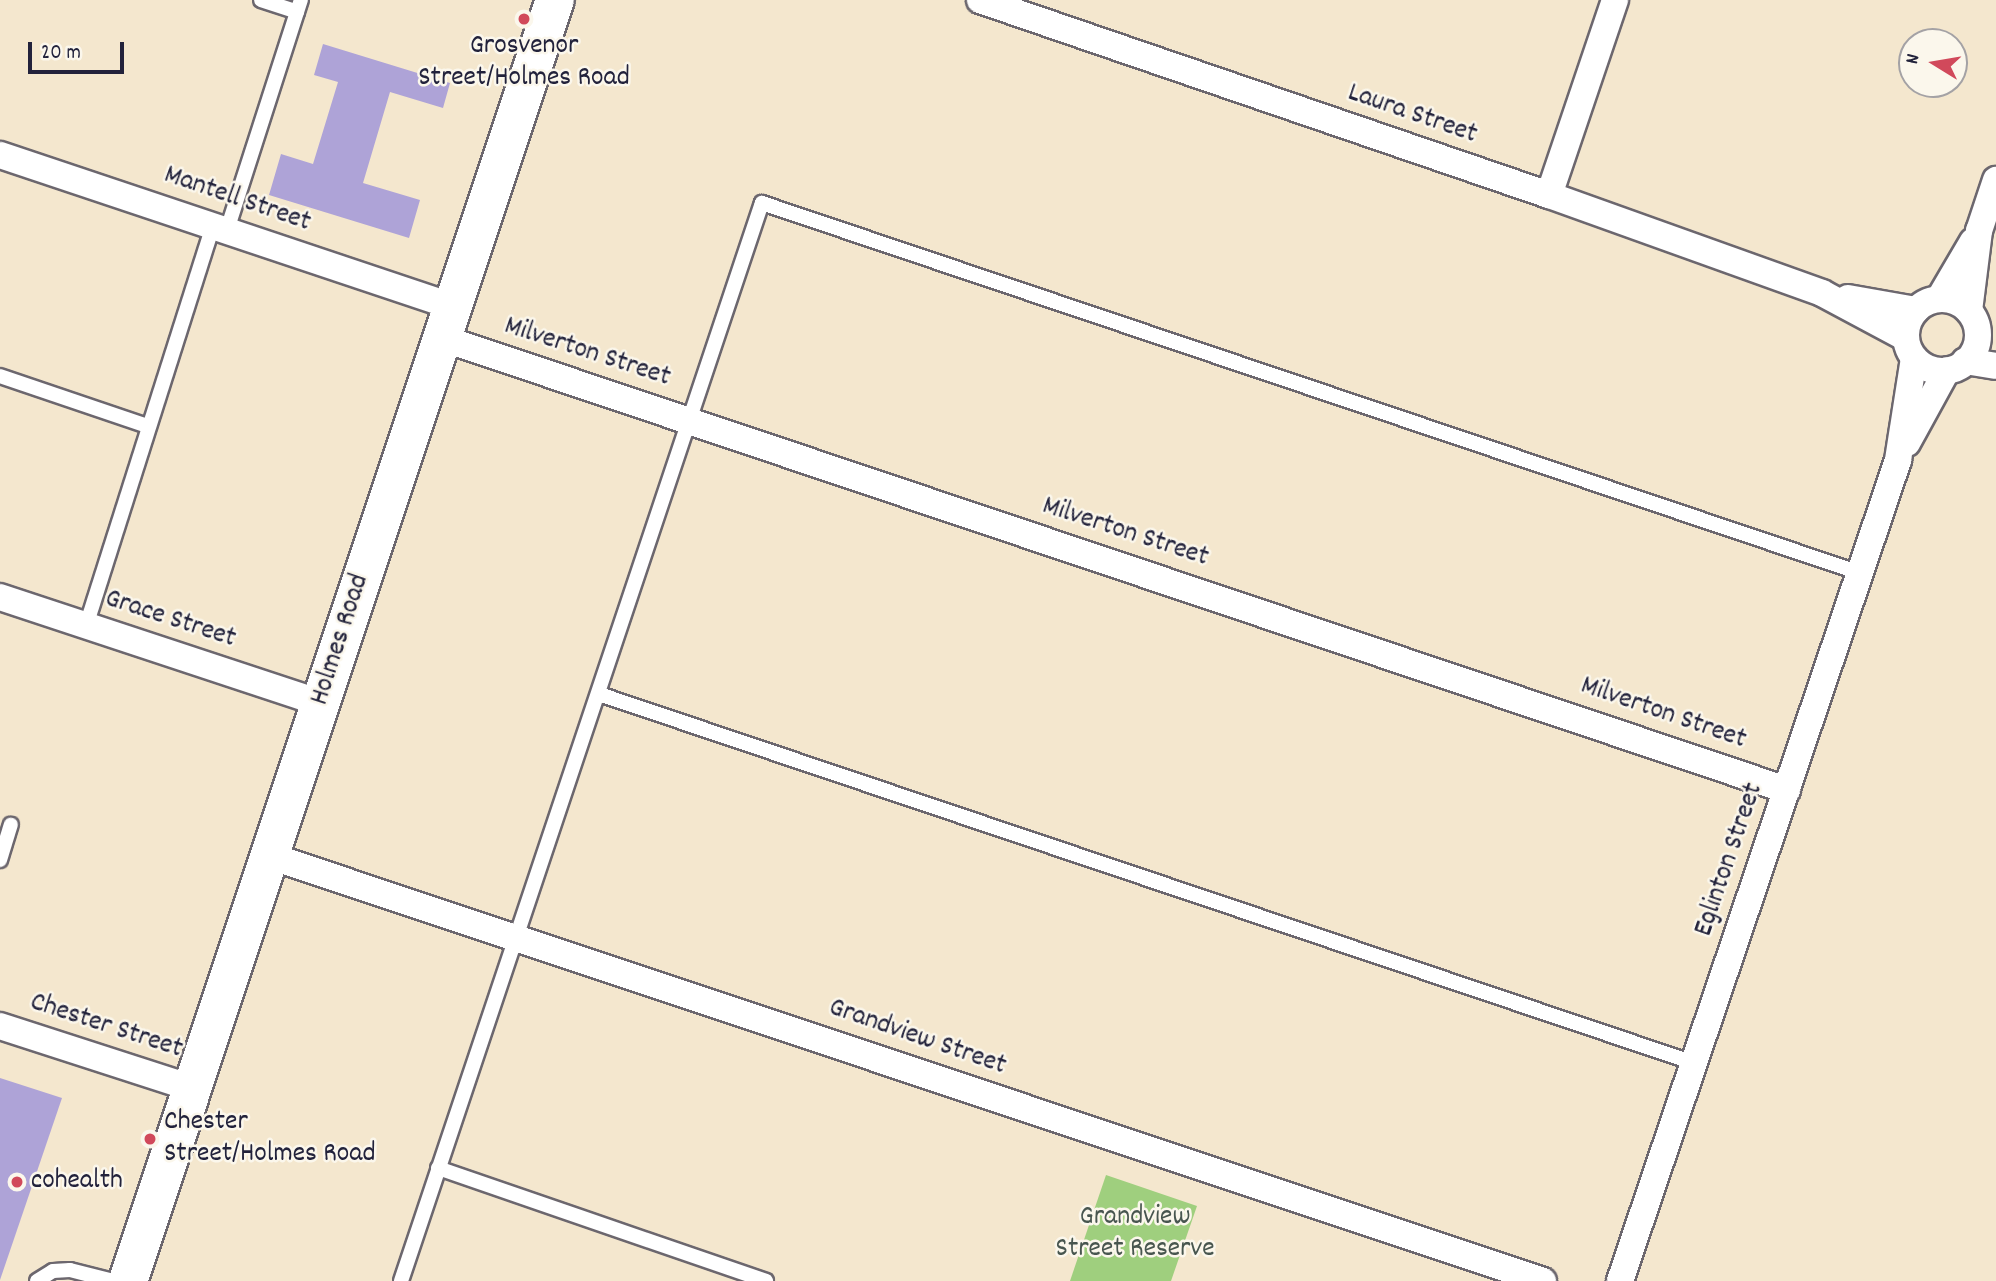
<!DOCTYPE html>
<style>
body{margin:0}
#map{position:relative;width:1996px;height:1281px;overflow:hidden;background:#f4e7ce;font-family:Dekko,sans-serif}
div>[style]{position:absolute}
.green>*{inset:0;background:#9fcf7e}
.building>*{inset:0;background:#aea3d7}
.roads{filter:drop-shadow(2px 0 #6c676e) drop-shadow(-2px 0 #6c676e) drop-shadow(0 2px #6c676e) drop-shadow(0 -2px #6c676e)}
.lane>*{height:14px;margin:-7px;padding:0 7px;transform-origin:7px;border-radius:7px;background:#fff}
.street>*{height:26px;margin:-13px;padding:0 13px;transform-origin:13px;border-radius:13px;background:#fff}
.street>.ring{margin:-13px;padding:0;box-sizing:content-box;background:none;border:26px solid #fff;border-radius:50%}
.secondary>*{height:38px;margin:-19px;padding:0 19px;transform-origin:19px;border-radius:19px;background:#fff}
.dots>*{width:19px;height:19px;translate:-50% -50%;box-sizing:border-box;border:4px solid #fbf7ec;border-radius:50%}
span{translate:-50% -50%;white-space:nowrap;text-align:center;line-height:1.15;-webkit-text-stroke:5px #fbf7ec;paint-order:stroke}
.poi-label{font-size:28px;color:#22223b}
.left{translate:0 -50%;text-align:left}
.street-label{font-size:28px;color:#22223b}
.park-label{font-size:28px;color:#48564f}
.north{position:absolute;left:1898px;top:28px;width:70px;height:70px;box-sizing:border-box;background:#fbf7ec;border:2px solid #a4a2a5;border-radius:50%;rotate:281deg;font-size:19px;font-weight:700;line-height:28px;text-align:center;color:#22223b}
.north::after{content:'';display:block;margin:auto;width:24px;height:32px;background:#d1495b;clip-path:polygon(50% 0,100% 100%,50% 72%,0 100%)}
.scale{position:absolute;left:28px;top:42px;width:96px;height:32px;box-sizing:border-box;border:4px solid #22223b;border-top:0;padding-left:9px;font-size:21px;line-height:24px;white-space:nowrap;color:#22223b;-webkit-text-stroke:5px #fbf7ec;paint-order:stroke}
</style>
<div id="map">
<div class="green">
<i style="clip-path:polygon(1106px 1175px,1197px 1206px,1171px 1281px,1070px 1281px)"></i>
</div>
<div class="building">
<i style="clip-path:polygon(323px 44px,450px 83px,443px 108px,390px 92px,363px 183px,420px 200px,409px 238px,269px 195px,281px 154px,313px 164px,338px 82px,314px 75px)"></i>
<i style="clip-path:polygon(0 1078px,62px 1098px,0 1280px)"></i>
</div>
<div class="roads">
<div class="lane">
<i style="left:261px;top:0;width:38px;rotate:18deg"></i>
<i style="left:227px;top:230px;width:242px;rotate:-72.2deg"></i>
<i style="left:0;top:376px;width:156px;rotate:18.7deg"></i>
<i style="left:86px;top:626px;width:421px;rotate:-72.4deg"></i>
<i style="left:599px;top:694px;width:1156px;rotate:18.62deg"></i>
<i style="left:0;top:860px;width:37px;rotate:-73deg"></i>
<i style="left:438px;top:1168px;width:347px;rotate:19deg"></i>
<i style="left:37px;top:1281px;width:19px;rotate:-32deg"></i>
<i style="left:53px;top:1271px;width:17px;rotate:-3deg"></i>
<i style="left:70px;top:1270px;width:44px;rotate:14.3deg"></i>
<i style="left:401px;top:1281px;width:1137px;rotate:-71.49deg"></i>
<i style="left:762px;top:203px;width:1159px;rotate:18.62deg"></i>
</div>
<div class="street">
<i style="left:980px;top:0;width:601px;rotate:18.92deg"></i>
<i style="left:1549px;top:195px;width:290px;rotate:19.7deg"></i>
<i style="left:1822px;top:293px;width:95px;rotate:28.2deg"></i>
<i style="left:0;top:155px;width:478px;rotate:18.5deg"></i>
<i style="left:1549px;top:195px;width:206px;rotate:-71.3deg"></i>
<i style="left:1848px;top:298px;width:69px;rotate:10deg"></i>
<i style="left:1939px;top:299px;width:67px;rotate:-59.6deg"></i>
<i class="ring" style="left:1906px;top:299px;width:46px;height:46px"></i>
<i style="left:1969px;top:311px;width:81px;rotate:-82.9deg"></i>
<i style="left:1979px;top:231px;width:54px;rotate:-71.6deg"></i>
<i style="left:442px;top:338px;width:1419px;rotate:18.58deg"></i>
<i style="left:1965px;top:361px;width:31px;rotate:9deg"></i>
<i style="left:1907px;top:443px;width:83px;rotate:-61.3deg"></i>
<i style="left:0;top:597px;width:338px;rotate:18.3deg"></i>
<i style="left:270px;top:856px;width:1342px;rotate:18.46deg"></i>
<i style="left:0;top:1026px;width:202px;rotate:17.9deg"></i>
<i style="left:1620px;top:1281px;width:867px;rotate:-71.29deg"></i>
<i style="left:1898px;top:460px;width:103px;rotate:-81.1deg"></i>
</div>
<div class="secondary">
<i style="left:128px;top:1281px;width:1350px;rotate:-71.57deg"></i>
</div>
</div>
<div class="dots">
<i style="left:524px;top:19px;background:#d1495b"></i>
<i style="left:150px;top:1139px;background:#d1495b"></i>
<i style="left:17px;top:1182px;background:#d1495b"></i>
</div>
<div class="poi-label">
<span style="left:524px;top:63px">Grosvenor<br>Street/Holmes Road</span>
<span class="left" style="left:164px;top:1139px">Chester<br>Street/Holmes Road</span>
<span class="left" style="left:31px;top:1182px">cohealth</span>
</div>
<div class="street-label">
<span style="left:1412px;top:115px;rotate:19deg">Laura Street</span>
<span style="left:237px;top:200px;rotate:19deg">Mantell Street</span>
<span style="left:587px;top:353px;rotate:18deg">Milverton Street</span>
<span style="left:1125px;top:533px;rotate:18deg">Milverton Street</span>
<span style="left:170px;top:620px;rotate:18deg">Grace Street</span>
<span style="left:341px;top:640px;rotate:-72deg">Holmes Road</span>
<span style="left:1663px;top:714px;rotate:19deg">Milverton Street</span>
<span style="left:1730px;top:860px;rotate:-71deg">Eglinton Street</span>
<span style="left:106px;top:1027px;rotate:18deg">Chester Street</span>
<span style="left:917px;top:1038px;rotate:19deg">Grandview Street</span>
</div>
<div class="park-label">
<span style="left:1135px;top:1234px">Grandview<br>Street Reserve</span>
</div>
<div class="north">N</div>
<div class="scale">20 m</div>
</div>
